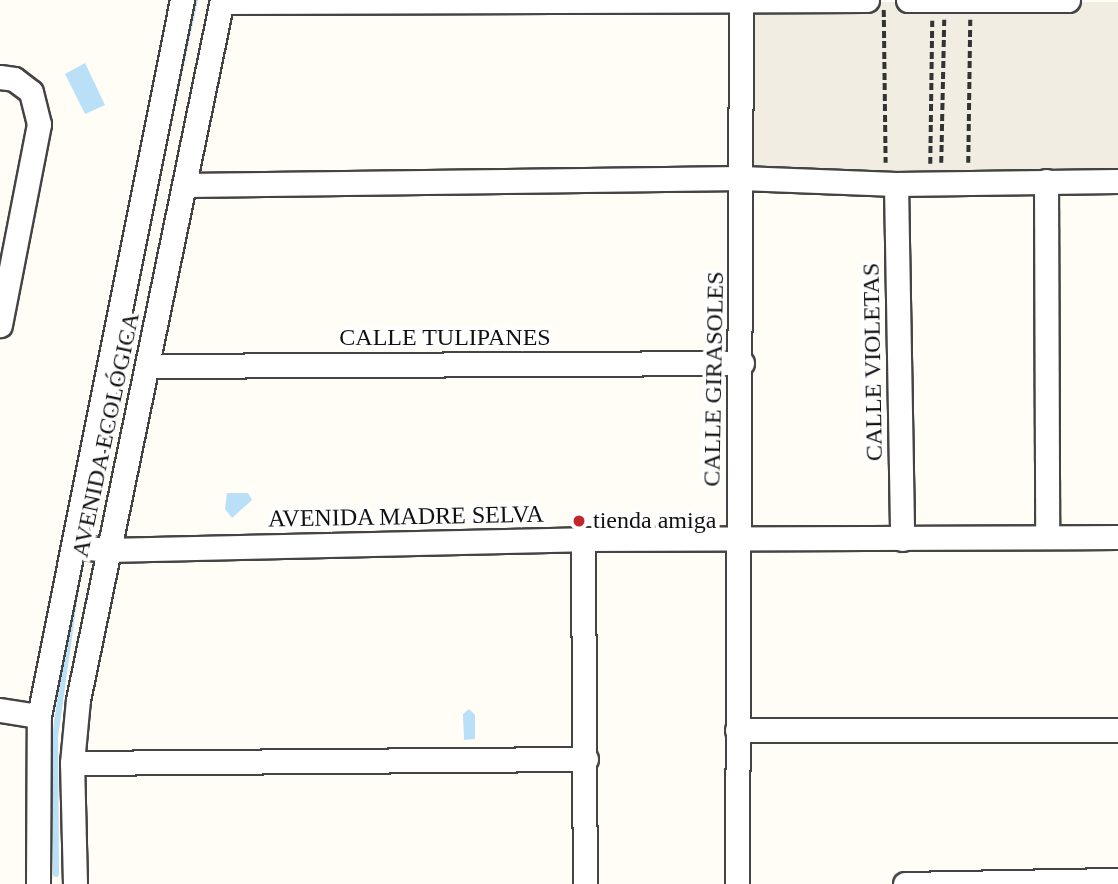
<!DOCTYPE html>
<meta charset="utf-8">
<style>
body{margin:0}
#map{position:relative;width:1118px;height:884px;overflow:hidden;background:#fffdf5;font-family:Georgia,serif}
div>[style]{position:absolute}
.plaza>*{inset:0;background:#f1ede2}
.water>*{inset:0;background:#b9e0f7}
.stream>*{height:6px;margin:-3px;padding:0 3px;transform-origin:3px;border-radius:3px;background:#b9e0f7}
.path>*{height:3.5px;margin-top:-1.75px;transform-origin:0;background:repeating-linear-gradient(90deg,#333 0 7px,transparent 0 10.5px)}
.roads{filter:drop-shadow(2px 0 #444) drop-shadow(-2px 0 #444) drop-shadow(0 2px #444) drop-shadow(0 -2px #444)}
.minor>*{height:23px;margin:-11.5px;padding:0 11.5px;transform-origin:11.5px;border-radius:11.5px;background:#fff}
.dots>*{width:19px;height:19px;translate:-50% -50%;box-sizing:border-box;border:4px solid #fff;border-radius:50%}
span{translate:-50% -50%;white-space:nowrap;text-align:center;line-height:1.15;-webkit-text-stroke:7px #fff;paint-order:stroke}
.street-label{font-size:24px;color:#111}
.poi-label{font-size:24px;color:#111}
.left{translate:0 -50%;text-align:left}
</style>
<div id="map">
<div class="plaza">
<i style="clip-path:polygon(884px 2px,1118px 2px,1118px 180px,745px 174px,745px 9px)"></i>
</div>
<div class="water">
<i style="clip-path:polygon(85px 63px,105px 105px,85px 114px,65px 74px)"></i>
<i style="clip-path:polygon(227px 493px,248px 493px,252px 500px,232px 518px,225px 509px)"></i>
<i style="clip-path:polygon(469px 709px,475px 715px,475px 739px,464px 740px,463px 714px)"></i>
</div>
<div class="stream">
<i style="left:162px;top:155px;width:158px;rotate:-78deg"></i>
<i style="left:56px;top:874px;width:137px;rotate:-90.4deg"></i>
<i style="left:55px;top:737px;width:159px;rotate:-82deg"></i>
</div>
<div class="path">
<i style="left:884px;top:10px;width:153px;rotate:89.3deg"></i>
<i style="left:941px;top:163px;width:143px;rotate:-88.8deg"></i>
<i style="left:968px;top:163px;width:143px;rotate:-89.2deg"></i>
<i style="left:930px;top:164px;width:143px;rotate:-89.2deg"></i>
</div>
<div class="roads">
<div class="minor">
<i style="left:908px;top:0;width:160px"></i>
<i style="left:222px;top:2px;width:645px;rotate:-0.18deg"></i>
<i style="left:0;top:77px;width:14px;rotate:8deg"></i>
<i style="left:14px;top:79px;width:21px;rotate:37deg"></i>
<i style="left:31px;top:92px;width:33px;rotate:76deg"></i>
<i style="left:39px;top:124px;width:205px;rotate:101deg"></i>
<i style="left:1046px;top:181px;width:355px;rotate:89.8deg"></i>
<i style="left:896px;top:184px;width:355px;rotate:89deg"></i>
<i style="left:185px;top:185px;width:556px;rotate:-0.72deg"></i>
<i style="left:741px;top:178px;width:155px;rotate:2.2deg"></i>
<i style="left:896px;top:184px;width:222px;rotate:-0.8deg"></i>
<i style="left:148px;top:366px;width:594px;rotate:-0.29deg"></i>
<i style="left:583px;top:539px;width:345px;rotate:89.7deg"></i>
<i style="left:73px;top:546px;width:34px;rotate:7deg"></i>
<i style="left:107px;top:550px;width:476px;rotate:-1.3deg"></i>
<i style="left:583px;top:539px;width:535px;rotate:-0.21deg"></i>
<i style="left:0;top:710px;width:39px;rotate:9deg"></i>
<i style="left:737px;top:730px;width:381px"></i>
<i style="left:72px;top:763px;width:514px;rotate:-0.45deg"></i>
<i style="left:38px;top:884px;width:168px;rotate:-89.7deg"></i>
<i style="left:39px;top:716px;width:730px;rotate:-78.71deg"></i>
<i style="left:75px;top:884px;width:121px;rotate:-91.4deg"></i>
<i style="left:72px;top:763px;width:63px;rotate:-84.6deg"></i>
<i style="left:78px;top:700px;width:715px;rotate:-78.38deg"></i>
<i style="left:737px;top:884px;width:884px;rotate:-89.74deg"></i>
<i style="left:905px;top:884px;width:213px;rotate:-1.1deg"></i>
</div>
</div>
<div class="dots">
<i style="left:579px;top:521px;background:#c4262e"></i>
</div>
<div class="street-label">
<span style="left:445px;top:338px">CALLE TULIPANES</span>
<span style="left:873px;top:362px;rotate:-91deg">CALLE VIOLETAS</span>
<span style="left:714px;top:379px;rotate:-89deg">CALLE GIRASOLES</span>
<span style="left:106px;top:435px;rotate:-78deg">AVENIDA ECOLÓGICA</span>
<span style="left:406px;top:517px;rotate:-1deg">AVENIDA MADRE SELVA</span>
</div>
<div class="poi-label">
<span class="left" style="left:593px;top:521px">tienda amiga</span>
</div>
</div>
